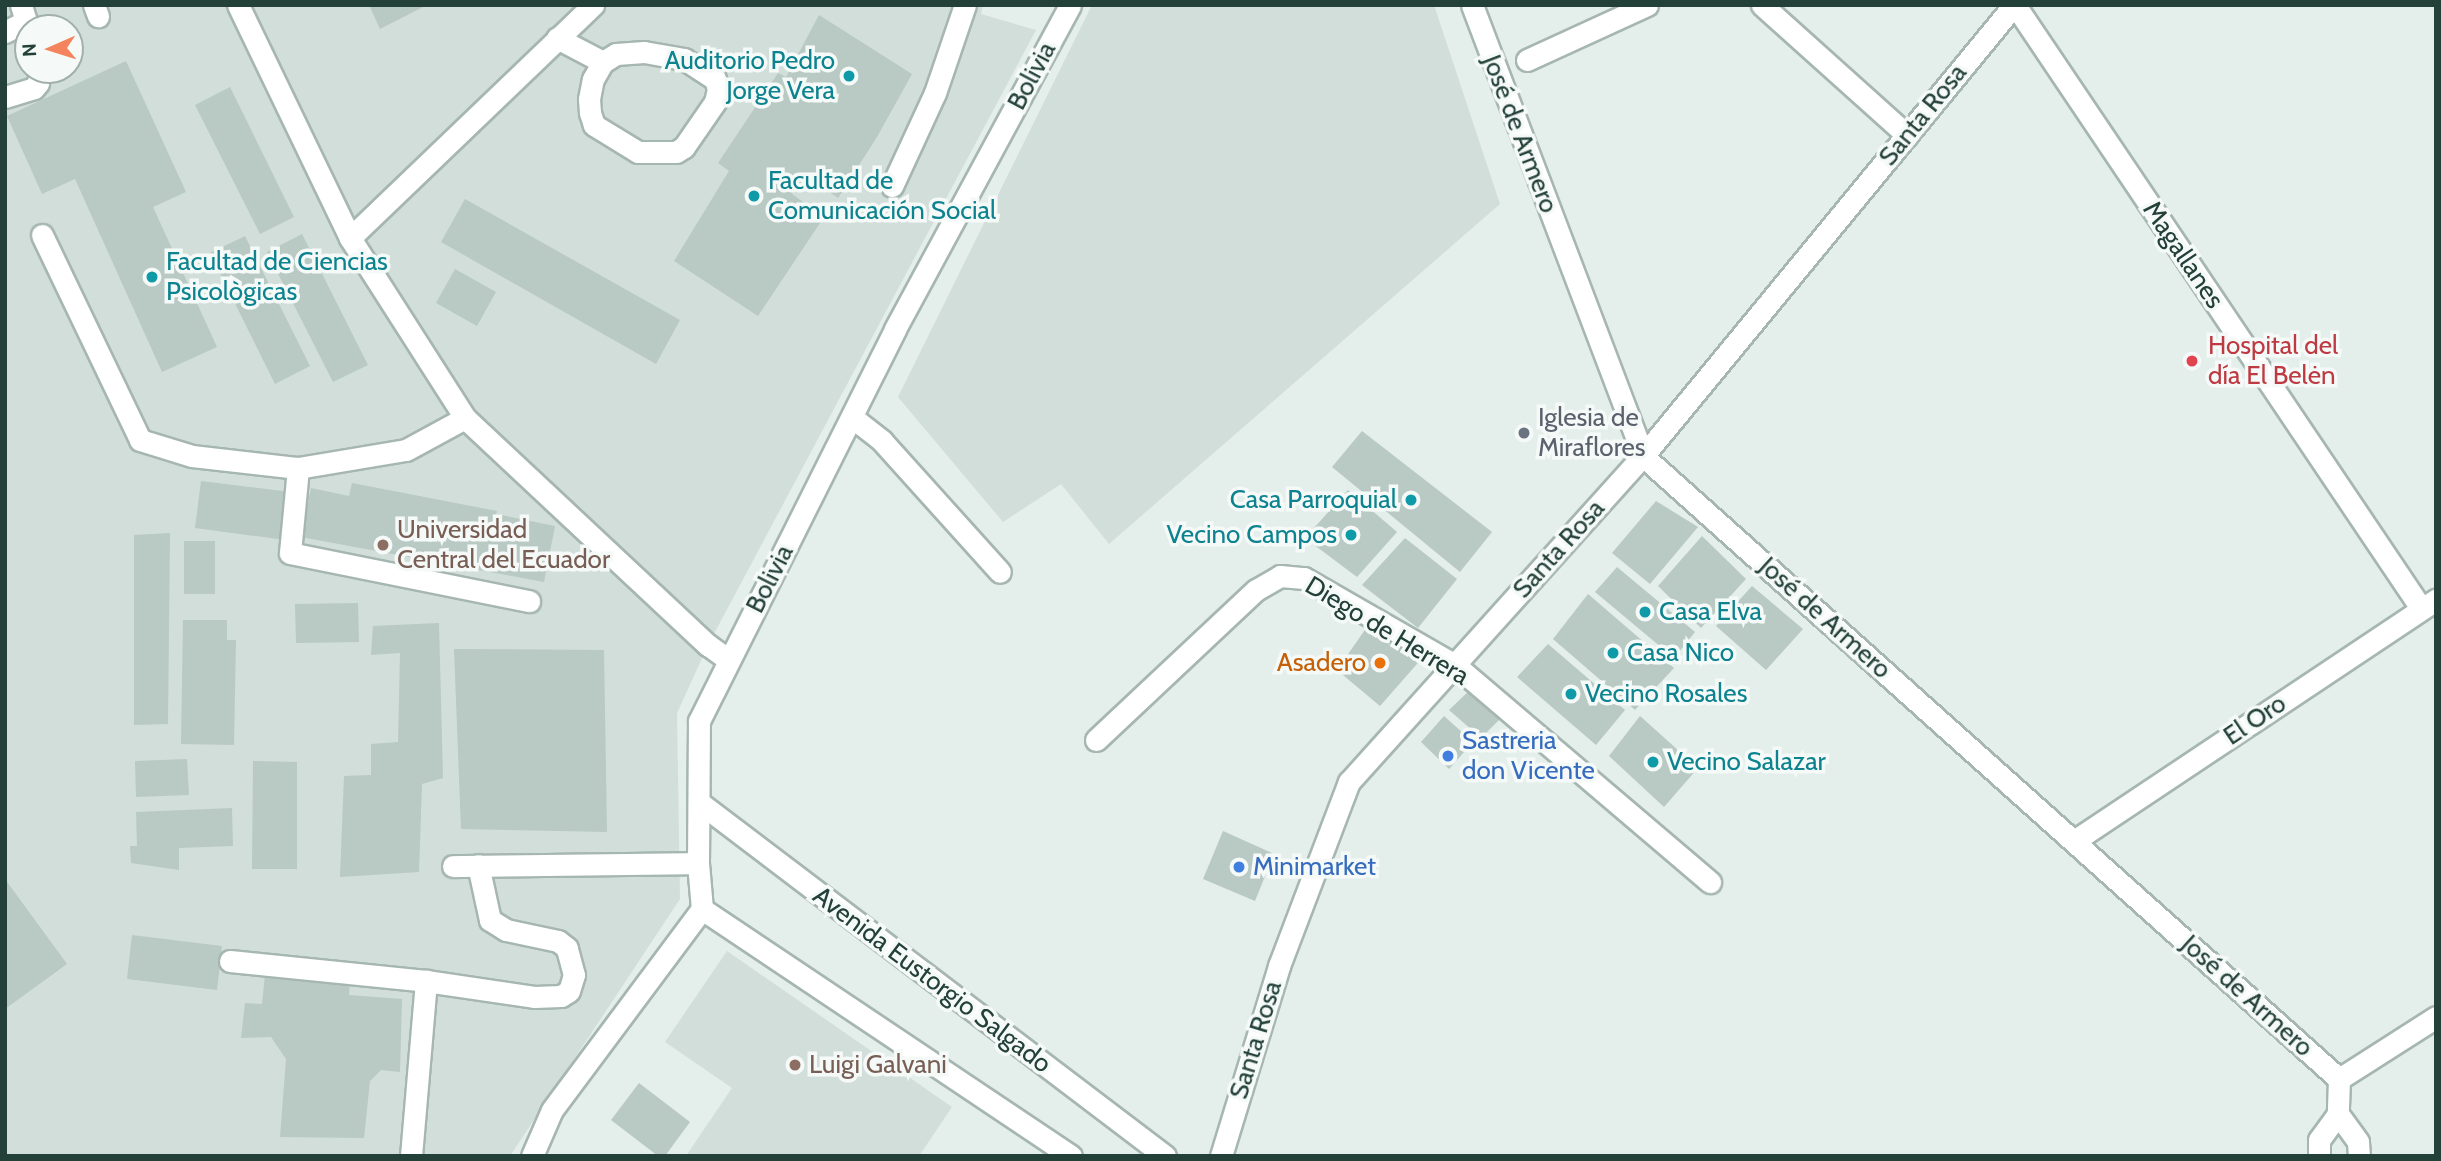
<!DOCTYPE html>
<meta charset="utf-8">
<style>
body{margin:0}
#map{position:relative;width:2441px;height:1161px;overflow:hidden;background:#e4eeea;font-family:Cabin,sans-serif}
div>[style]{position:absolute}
.built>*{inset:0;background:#d2ded9}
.building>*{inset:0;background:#b9c9c3}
.roads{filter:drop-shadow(2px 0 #a6b6b1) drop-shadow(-2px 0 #a6b6b1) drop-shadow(0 2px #a6b6b1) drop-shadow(0 -2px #a6b6b1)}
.minor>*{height:21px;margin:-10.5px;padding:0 10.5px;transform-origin:10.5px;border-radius:10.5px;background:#fff}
.dots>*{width:19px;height:19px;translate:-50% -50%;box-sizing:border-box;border:4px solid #f5faf8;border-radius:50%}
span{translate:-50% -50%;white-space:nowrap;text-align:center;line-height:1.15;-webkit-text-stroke:7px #f5faf8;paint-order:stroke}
.culture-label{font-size:26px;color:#0d838f}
.right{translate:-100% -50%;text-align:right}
.left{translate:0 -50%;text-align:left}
.street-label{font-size:26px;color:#234039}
.health-label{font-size:26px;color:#be3a42}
.worship-label{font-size:26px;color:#5b616d}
.education-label{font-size:26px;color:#785e54}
.food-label{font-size:26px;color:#c56008}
.shop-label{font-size:26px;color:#366cbe}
.frame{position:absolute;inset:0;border:7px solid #234039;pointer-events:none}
.north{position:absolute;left:14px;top:14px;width:70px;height:70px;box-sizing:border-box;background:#f5faf8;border:2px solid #a1b0ac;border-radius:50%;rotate:267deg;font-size:19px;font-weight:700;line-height:28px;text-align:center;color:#234039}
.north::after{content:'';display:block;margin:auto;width:24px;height:32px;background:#f3845d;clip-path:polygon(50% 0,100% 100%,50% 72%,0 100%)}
</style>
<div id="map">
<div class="built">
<i style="clip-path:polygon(evenodd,5px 5px,983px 5px,981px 14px,1036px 30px,708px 645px,677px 713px,680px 899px,510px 1156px,5px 1156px,5px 5px,28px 28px,70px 28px,70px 70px,28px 70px,28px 28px)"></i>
<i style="clip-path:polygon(1092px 5px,1434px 5px,1500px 204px,1109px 544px,1061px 484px,1003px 522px,898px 397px)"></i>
<i style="clip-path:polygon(727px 951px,952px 1107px,919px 1156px,686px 1156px,732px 1088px,665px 1042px)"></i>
</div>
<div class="building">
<i style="clip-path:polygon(369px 5px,427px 5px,380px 29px)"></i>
<i style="clip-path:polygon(819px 15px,912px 74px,877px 137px,838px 198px,806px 175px,792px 194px,824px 217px,758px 316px,674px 261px,729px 171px,718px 163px,778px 73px,786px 77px)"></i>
<i style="clip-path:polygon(126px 61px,186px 192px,153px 207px,217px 347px,162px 372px,75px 179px,42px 194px,7px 116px)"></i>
<i style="clip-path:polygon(230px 87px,294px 217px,260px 234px,195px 105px)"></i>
<i style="clip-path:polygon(465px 199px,680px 320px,656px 364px,441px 242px)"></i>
<i style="clip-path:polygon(302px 234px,368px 365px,333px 382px,267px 252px)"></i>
<i style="clip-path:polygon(245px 236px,310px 366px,275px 384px,210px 253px)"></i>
<i style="clip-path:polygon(455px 269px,496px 292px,477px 326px,436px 303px)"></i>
<i style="clip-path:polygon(1362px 431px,1492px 532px,1460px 572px,1332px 467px)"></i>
<i style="clip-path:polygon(201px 481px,291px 492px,285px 540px,195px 528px)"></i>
<i style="clip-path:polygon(352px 483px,497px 511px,496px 514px,555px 526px,544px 582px,301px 537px,311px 488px,349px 496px)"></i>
<i style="clip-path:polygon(1348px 490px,1397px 532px,1357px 577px,1305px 538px)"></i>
<i style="clip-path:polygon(1656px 501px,1698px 527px,1650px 584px,1612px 553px)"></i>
<i style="clip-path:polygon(170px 533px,168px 724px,134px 725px,134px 535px)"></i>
<i style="clip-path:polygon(1702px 536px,1746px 579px,1701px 628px,1658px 586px)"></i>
<i style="clip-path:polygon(1405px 538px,1457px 579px,1418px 628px,1362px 585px)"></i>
<i style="clip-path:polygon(184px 541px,215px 541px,215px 594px,184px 594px)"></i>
<i style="clip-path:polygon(1617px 567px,1695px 632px,1674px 658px,1595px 592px)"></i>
<i style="clip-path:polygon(1752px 586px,1803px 629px,1766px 670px,1716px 626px)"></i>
<i style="clip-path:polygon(1588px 594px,1674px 668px,1635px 710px,1553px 639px)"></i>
<i style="clip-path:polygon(358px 603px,359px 642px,296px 643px,295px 604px)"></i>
<i style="clip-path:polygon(183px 620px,227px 620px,227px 640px,236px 640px,234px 745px,181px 744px)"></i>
<i style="clip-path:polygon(439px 623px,443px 778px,422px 784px,419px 872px,340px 877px,344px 776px,371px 775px,371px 744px,398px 742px,400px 653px,371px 655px,373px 626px)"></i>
<i style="clip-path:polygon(1369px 624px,1424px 656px,1380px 706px,1337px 670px)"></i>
<i style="clip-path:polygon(1548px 644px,1625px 710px,1596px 745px,1517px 677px)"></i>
<i style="clip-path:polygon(454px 649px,604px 650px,607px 832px,461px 829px)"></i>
<i style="clip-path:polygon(1470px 690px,1502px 717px,1481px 738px,1449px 710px)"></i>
<i style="clip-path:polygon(1444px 716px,1473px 742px,1449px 769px,1421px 742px)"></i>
<i style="clip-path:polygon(1640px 716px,1698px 768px,1664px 807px,1609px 756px)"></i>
<i style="clip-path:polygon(187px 759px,189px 795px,136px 797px,135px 761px)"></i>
<i style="clip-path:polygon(253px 761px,297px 762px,297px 869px,252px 869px)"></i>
<i style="clip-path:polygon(232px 808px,233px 846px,179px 848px,179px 870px,131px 863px,130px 846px,137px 846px,136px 812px)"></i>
<i style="clip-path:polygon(1223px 831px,1274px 854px,1255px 901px,1203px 879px)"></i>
<i style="clip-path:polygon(5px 879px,67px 964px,5px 1009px)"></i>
<i style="clip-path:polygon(132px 935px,222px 946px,217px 990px,127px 979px)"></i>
<i style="clip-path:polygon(265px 975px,350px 976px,349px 995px,402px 999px,400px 1072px,381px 1070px,370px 1081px,364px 1138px,280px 1137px,286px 1059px,271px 1037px,241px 1038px,245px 1003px,262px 1004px)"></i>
<i style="clip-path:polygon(639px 1083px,690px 1122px,665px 1156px,658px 1156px,611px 1120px)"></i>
</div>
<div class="roads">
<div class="minor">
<i style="left:21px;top:5px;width:24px;rotate:73deg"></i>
<i style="left:94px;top:5px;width:12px;rotate:70deg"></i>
<i style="left:238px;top:5px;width:259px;rotate:64.3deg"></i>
<i style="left:350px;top:238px;width:214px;rotate:57.4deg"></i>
<i style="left:465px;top:418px;width:333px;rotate:43.1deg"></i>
<i style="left:708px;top:645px;width:26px;rotate:36deg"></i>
<i style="left:1472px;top:5px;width:482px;rotate:69.2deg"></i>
<i style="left:1643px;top:456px;width:934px;rotate:41.83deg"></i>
<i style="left:1762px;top:5px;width:195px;rotate:41.9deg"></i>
<i style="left:2015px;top:5px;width:727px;rotate:56.05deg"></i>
<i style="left:5px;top:32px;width:24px;rotate:-28deg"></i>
<i style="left:557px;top:38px;width:52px;rotate:27.6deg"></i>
<i style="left:644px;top:52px;width:41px;rotate:9.9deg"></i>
<i style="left:684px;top:59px;width:37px;rotate:33deg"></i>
<i style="left:715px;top:79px;width:10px;rotate:73deg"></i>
<i style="left:718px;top:89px;width:13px;rotate:103deg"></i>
<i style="left:715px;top:102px;width:55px;rotate:124.6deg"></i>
<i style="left:684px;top:147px;width:9px;rotate:148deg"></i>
<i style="left:676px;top:152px;width:38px;rotate:180deg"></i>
<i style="left:638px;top:152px;width:52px;rotate:-148.5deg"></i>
<i style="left:594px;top:125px;width:13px;rotate:-108deg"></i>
<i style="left:590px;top:113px;width:14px;rotate:-94deg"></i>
<i style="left:589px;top:99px;width:20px;rotate:-79deg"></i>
<i style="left:593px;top:79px;width:20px;rotate:-60deg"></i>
<i style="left:603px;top:62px;width:15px;rotate:-32deg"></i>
<i style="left:616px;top:54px;width:28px;rotate:-4deg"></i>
<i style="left:1527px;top:60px;width:132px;rotate:-24.6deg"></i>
<i style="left:5px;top:97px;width:30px;rotate:-17deg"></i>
<i style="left:34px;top:88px;width:6px;rotate:-51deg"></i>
<i style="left:38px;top:83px;width:13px;rotate:-81deg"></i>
<i style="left:892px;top:186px;width:102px;rotate:-65.2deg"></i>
<i style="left:935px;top:93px;width:93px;rotate:-71.2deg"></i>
<i style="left:42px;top:235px;width:227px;rotate:64.4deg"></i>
<i style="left:140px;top:440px;width:54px;rotate:17.1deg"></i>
<i style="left:192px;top:456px;width:107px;rotate:6.5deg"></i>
<i style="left:298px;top:468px;width:109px;rotate:-9.5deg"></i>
<i style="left:406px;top:450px;width:67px;rotate:-28.5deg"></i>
<i style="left:350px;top:238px;width:337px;rotate:-43.8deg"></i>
<i style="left:853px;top:418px;width:37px;rotate:38deg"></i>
<i style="left:882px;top:441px;width:176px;rotate:48deg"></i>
<i style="left:298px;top:468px;width:85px;rotate:95.4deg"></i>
<i style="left:290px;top:553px;width:244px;rotate:11.4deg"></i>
<i style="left:1096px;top:740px;width:219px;rotate:-43.2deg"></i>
<i style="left:1256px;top:590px;width:28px;rotate:-30deg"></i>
<i style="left:1280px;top:576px;width:24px;rotate:5deg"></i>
<i style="left:1304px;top:578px;width:174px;rotate:29.9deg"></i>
<i style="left:1455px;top:665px;width:335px;rotate:40.4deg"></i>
<i style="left:700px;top:803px;width:584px;rotate:37.2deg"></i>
<i style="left:2074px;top:841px;width:435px;rotate:-33.7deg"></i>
<i style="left:453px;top:866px;width:245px;rotate:-0.7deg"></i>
<i style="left:702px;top:909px;width:444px;rotate:33.8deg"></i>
<i style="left:230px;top:961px;width:197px;rotate:5.8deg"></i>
<i style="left:426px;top:981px;width:109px;rotate:8.4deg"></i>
<i style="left:534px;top:997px;width:27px;rotate:-2deg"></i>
<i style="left:561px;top:996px;width:9px;rotate:-32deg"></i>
<i style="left:569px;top:991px;width:17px;rotate:-73deg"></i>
<i style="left:574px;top:975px;width:28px;rotate:-105deg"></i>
<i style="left:567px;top:948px;width:11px;rotate:-142deg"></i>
<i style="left:558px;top:941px;width:53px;rotate:-168.1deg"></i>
<i style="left:506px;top:930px;width:19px;rotate:-148deg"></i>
<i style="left:490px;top:920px;width:56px;rotate:-102.3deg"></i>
<i style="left:2339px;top:1079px;width:115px;rotate:-32.6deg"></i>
<i style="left:2339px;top:1079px;width:35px;rotate:92deg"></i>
<i style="left:2338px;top:1114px;width:34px;rotate:54deg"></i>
<i style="left:2358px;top:1142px;width:14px;rotate:86deg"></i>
<i style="left:411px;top:1156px;width:176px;rotate:-85.1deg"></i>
<i style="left:532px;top:1156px;width:50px;rotate:-66.5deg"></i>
<i style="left:552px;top:1110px;width:251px;rotate:-53.3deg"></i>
<i style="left:702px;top:909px;width:46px;rotate:-95deg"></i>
<i style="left:698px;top:863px;width:142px;rotate:-89.6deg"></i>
<i style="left:699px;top:721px;width:438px;rotate:-63.4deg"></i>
<i style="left:895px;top:329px;width:368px;rotate:-61.6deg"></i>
<i style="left:1221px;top:1156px;width:199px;rotate:-73deg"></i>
<i style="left:1279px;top:966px;width:197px;rotate:-69.2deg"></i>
<i style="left:1349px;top:782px;width:439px;rotate:-48deg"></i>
<i style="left:1643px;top:456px;width:584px;rotate:-50.56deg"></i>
<i style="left:2319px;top:1156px;width:16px;rotate:-90deg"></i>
<i style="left:2319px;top:1140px;width:32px;rotate:-54deg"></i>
</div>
</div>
<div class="dots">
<i style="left:849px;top:76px;background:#0f9aa8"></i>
<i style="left:754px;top:196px;background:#0f9aa8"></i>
<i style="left:152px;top:277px;background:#0f9aa8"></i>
<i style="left:2192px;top:361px;background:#e0444e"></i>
<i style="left:1524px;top:433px;background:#6b7280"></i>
<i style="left:1411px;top:500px;background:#0f9aa8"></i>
<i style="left:1351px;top:535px;background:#0f9aa8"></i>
<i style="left:383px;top:545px;background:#8d6e63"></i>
<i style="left:1645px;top:612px;background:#0f9aa8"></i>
<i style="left:1613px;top:653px;background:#0f9aa8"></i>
<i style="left:1380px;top:663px;background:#e8710a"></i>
<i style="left:1571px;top:694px;background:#0f9aa8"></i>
<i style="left:1448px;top:756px;background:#3f7fe0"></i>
<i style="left:1653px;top:762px;background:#0f9aa8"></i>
<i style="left:1239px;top:867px;background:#3f7fe0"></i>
<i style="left:795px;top:1065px;background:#8d6e63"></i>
</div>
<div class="culture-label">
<span class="right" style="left:835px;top:76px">Auditorio Pedro<br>Jorge Vera</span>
<span class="left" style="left:768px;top:196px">Facultad de<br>Comunicación Social</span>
<span class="left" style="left:166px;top:277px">Facultad de Ciencias<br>Psicològicas</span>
<span class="right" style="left:1397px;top:500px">Casa Parroquial</span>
<span class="right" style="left:1337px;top:535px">Vecino Campos</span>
<span class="left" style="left:1659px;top:612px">Casa Elva</span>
<span class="left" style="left:1627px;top:653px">Casa Nico</span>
<span class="left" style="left:1585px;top:694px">Vecino Rosales</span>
<span class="left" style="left:1667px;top:762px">Vecino Salazar</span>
</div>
<div class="street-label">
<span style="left:1032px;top:76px;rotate:-62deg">Bolivia</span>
<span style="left:1923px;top:115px;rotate:-51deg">Santa Rosa</span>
<span style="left:1520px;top:134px;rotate:69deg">José de Armero</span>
<span style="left:2183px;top:255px;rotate:56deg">Magallanes</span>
<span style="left:1559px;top:549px;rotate:-48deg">Santa Rosa</span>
<span style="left:770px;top:579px;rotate:-63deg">Bolivia</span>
<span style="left:1825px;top:618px;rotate:42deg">José de Armero</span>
<span style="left:1387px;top:631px;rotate:31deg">Diego de Herrera</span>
<span style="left:2255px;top:720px;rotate:-34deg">El Oro</span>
<span style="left:932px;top:980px;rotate:37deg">Avenida Eustorgio Salgado</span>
<span style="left:2247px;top:996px;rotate:42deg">José de Armero</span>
<span style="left:1256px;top:1040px;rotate:-73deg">Santa Rosa</span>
</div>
<div class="health-label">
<span class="left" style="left:2208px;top:361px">Hospital del<br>día El Belėn</span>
</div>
<div class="worship-label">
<span class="left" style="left:1538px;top:433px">Iglesia de<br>Miraflores</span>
</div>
<div class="education-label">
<span class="left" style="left:397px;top:545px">Universidad<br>Central del Ecuador</span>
<span class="left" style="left:809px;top:1065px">Luigi Galvani</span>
</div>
<div class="food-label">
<span class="right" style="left:1366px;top:663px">Asadero</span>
</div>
<div class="shop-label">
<span class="left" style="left:1462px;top:756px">Sastreria<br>don Vicente</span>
<span class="left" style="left:1253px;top:867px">Minimarket</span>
</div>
<div class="frame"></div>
<div class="north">N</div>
</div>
